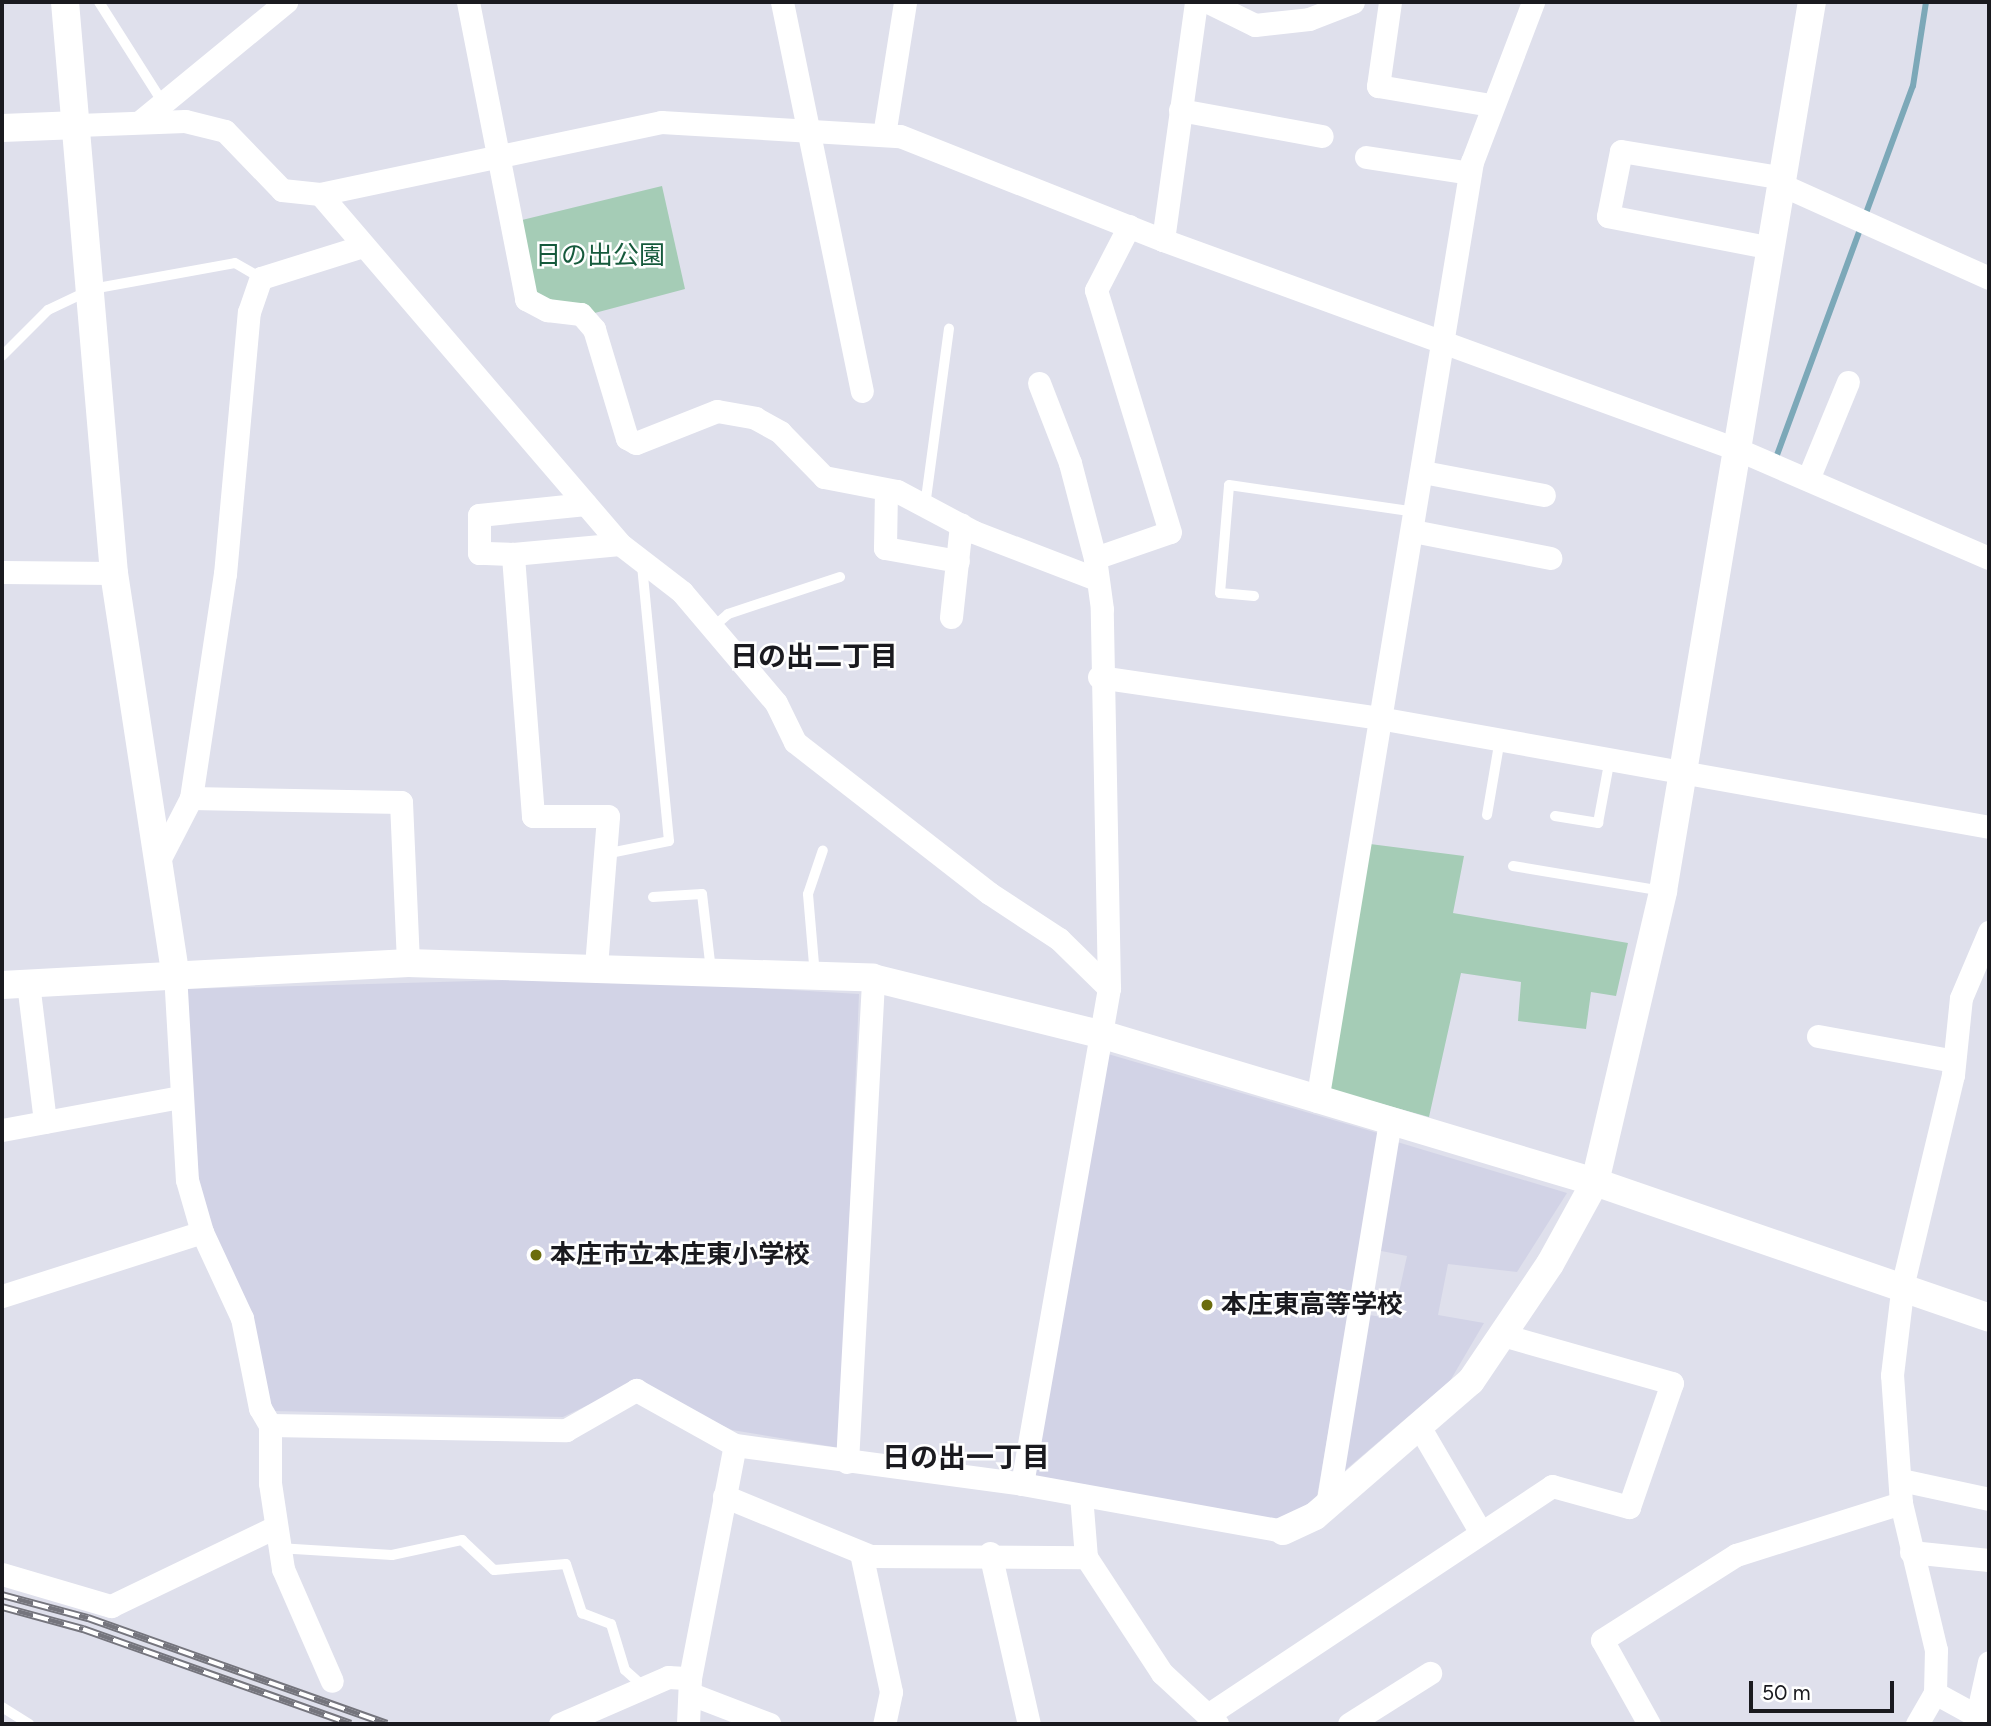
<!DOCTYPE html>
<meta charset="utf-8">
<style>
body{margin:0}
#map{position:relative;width:1991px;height:1726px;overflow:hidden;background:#dfe0ec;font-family:Figtree,"Noto Sans JP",sans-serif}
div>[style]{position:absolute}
.built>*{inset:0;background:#d2d3e6}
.green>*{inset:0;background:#a5ccb6}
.stream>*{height:6px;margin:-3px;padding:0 3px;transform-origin:3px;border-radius:3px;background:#7ca8b8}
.service>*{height:10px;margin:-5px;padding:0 5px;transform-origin:5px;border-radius:5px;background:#fff}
.minor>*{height:23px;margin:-11.5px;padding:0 11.5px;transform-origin:11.5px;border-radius:11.5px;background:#fff}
.tertiary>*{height:28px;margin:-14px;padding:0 14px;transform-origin:14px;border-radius:14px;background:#fff}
.rail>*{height:8px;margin-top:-4px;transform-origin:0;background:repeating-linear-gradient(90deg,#fff 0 16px,#75757d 0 32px);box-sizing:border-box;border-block:2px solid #75757d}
.dots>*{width:19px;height:19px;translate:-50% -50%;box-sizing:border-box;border:4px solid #fff;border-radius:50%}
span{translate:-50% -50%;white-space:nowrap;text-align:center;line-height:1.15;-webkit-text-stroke:5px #fff;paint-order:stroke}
.park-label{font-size:26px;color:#165a3c}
.poi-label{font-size:26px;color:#1a1a1f;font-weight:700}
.left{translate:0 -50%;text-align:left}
.neighbourhood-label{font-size:28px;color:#1a1a1f;font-weight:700}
.frame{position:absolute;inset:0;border:4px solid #1a1a1f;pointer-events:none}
.scale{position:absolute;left:1749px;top:1681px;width:145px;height:32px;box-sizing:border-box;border:4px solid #1a1a1f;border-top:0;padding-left:9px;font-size:21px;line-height:24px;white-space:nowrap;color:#1a1a1f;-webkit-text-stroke:5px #fff;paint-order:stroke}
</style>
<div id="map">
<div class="built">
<i style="clip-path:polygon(587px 978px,859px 994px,840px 1448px,732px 1430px,632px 1384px,563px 1417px,272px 1411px,200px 1198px,186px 989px)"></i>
<i style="clip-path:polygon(1108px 1054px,1381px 1134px,1316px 1502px,1279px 1522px,1032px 1477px)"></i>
<i style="clip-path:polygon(1394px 1141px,1567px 1193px,1517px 1272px,1448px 1264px,1438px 1315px,1484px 1323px,1450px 1381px,1336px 1478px,1364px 1314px,1393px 1319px,1407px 1256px,1376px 1250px)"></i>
</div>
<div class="green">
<i style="clip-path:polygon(662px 186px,685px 289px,591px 314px,535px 295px,522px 220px)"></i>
<i style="clip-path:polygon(1370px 844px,1464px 856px,1453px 913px,1628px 943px,1616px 996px,1591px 992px,1586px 1029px,1518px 1021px,1521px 982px,1461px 973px,1429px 1117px,1328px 1089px)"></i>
</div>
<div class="stream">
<i style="left:1777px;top:455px;width:393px;rotate:-69.8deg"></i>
<i style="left:1913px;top:86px;width:85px;rotate:-81.2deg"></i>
</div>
<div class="service">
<i style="left:99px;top:2px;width:120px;rotate:57.6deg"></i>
<i style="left:2px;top:356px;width:65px;rotate:-45deg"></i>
<i style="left:48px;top:310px;width:49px;rotate:-25.5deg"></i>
<i style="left:92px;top:289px;width:145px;rotate:-10.3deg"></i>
<i style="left:235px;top:263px;width:30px;rotate:30deg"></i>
<i style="left:925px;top:506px;width:179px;rotate:-82.3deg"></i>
<i style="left:1254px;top:596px;width:34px;rotate:-175deg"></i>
<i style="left:1220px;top:593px;width:108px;rotate:-85.2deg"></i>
<i style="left:1229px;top:485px;width:189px;rotate:8.2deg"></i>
<i style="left:712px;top:628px;width:21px;rotate:-41deg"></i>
<i style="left:728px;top:614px;width:118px;rotate:-18.3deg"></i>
<i style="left:1487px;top:815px;width:77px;rotate:-80.3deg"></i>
<i style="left:1555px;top:816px;width:44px;rotate:9.2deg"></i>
<i style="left:1598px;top:823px;width:66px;rotate:-79.5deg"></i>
<i style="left:605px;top:854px;width:65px;rotate:-11.5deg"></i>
<i style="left:669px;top:841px;width:278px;rotate:-95.6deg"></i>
<i style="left:1513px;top:866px;width:151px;rotate:9.5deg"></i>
<i style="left:653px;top:897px;width:49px;rotate:-3.5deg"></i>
<i style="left:702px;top:894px;width:78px;rotate:83.3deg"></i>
<i style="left:815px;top:976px;width:82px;rotate:-94.9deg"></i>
<i style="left:808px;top:894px;width:46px;rotate:-71.2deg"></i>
<i style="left:278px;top:1548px;width:114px;rotate:3.5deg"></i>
<i style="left:392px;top:1555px;width:72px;rotate:-12.1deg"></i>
<i style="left:462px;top:1540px;width:44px;rotate:43.2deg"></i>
<i style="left:494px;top:1570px;width:72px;rotate:-4.8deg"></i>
<i style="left:566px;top:1564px;width:52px;rotate:71.9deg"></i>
<i style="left:582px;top:1613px;width:31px;rotate:21deg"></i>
<i style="left:611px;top:1624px;width:48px;rotate:73.1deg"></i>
<i style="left:625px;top:1670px;width:27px;rotate:42deg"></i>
<i style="left:2px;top:1707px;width:32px;rotate:32deg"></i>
</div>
<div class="minor">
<i style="left:468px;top:2px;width:303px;rotate:78.9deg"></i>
<i style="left:526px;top:299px;width:24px;rotate:28deg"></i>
<i style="left:547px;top:310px;width:34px;rotate:7deg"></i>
<i style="left:581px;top:314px;width:20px;rotate:49deg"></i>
<i style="left:594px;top:329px;width:114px;rotate:73.2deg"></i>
<i style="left:627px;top:438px;width:10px;rotate:29deg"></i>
<i style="left:636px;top:443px;width:87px;rotate:-21.6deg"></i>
<i style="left:717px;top:411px;width:39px;rotate:10deg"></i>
<i style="left:755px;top:418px;width:29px;rotate:29deg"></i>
<i style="left:780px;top:432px;width:63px;rotate:45.6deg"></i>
<i style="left:824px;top:477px;width:74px;rotate:10.9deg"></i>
<i style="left:897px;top:491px;width:87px;rotate:28deg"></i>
<i style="left:974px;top:532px;width:129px;rotate:21deg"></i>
<i style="left:782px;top:2px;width:397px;rotate:78.4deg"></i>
<i style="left:1208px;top:2px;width:52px;rotate:26.1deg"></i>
<i style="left:1255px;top:25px;width:54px;rotate:-6.3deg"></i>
<i style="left:1309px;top:19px;width:47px;rotate:-21.1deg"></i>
<i style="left:1390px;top:2px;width:85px;rotate:98.1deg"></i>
<i style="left:1378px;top:86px;width:114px;rotate:9.6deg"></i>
<i style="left:1180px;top:110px;width:144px;rotate:10.4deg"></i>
<i style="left:141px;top:121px;width:188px;rotate:-39.4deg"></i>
<i style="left:78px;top:125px;width:107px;rotate:-2.1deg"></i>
<i style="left:185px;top:121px;width:41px;rotate:14deg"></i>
<i style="left:225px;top:131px;width:82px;rotate:46deg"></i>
<i style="left:282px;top:190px;width:38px;rotate:6deg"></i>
<i style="left:320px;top:194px;width:349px;rotate:-11.9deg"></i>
<i style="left:661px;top:122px;width:239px;rotate:3.4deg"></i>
<i style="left:900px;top:136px;width:283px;rotate:21.6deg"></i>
<i style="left:1163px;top:240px;width:613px;rotate:20.03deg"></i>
<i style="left:1739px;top:450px;width:272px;rotate:23.4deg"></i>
<i style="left:884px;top:135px;width:135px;rotate:-81deg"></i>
<i style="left:1366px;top:157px;width:105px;rotate:8.7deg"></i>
<i style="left:1782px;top:185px;width:227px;rotate:24.2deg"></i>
<i style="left:320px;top:194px;width:461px;rotate:49.4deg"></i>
<i style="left:620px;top:544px;width:78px;rotate:37.7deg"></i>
<i style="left:682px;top:592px;width:145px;rotate:49.7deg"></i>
<i style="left:776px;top:703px;width:43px;rotate:64deg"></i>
<i style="left:795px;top:742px;width:246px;rotate:37.9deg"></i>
<i style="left:989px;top:893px;width:84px;rotate:33.3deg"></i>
<i style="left:1059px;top:939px;width:70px;rotate:44.4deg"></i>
<i style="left:1163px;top:240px;width:240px;rotate:-82.1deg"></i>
<i style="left:1772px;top:248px;width:167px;rotate:-169deg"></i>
<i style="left:1608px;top:216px;width:66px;rotate:-78.7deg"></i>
<i style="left:1621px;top:151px;width:165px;rotate:9.4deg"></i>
<i style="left:1039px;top:383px;width:86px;rotate:68.8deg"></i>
<i style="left:1070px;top:463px;width:98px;rotate:75.3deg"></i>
<i style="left:1423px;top:472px;width:123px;rotate:10.8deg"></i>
<i style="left:1808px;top:479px;width:105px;rotate:-67.6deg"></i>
<i style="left:886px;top:490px;width:58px;rotate:91deg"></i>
<i style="left:885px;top:548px;width:74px;rotate:10.1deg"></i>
<i style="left:1413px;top:531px;width:140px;rotate:11.1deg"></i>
<i style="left:513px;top:554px;width:34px;rotate:-178deg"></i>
<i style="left:479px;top:553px;width:38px;rotate:-90deg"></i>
<i style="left:479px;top:515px;width:107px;rotate:-5.9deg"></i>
<i style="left:2px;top:572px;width:112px;rotate:0.5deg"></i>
<i style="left:951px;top:617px;width:93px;rotate:-83.8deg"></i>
<i style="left:1099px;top:677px;width:283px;rotate:8.3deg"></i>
<i style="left:1379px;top:718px;width:620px;rotate:10.13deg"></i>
<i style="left:191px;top:798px;width:210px;rotate:1.1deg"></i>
<i style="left:401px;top:802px;width:161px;rotate:87.5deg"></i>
<i style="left:158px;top:862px;width:72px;rotate:-62.7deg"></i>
<i style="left:191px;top:798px;width:227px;rotate:-81.4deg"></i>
<i style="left:225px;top:574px;width:263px;rotate:-84.8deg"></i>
<i style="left:249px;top:312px;width:36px;rotate:-71deg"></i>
<i style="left:261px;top:278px;width:104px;rotate:-17.4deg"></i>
<i style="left:596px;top:966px;width:150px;rotate:-85.4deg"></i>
<i style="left:608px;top:816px;width:75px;rotate:180deg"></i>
<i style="left:533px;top:816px;width:263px;rotate:-94.4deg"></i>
<i style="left:513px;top:554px;width:107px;rotate:-5.3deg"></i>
<i style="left:175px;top:973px;width:207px;rotate:86.7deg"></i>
<i style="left:187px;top:1180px;width:54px;rotate:73.9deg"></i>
<i style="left:202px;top:1232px;width:95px;rotate:65.1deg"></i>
<i style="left:242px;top:1318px;width:92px;rotate:78.7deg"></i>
<i style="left:260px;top:1408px;width:20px;rotate:60deg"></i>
<i style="left:270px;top:1425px;width:296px;rotate:1deg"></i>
<i style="left:566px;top:1430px;width:81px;rotate:-29.7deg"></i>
<i style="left:636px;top:1390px;width:113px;rotate:29.1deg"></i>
<i style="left:735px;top:1445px;width:290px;rotate:7.7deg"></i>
<i style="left:1022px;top:1484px;width:265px;rotate:10.2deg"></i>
<i style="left:28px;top:983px;width:140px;rotate:83deg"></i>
<i style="left:1818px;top:1036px;width:138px;rotate:10.4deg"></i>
<i style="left:1317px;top:1101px;width:952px;rotate:-80.63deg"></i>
<i style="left:1472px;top:162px;width:171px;rotate:-69.1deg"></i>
<i style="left:2px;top:1130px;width:181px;rotate:-10.5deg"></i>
<i style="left:2px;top:1296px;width:210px;rotate:-17.7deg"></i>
<i style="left:270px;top:1425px;width:58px;rotate:90deg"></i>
<i style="left:270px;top:1483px;width:87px;rotate:81.4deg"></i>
<i style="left:283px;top:1569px;width:122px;rotate:66.4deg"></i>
<i style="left:1420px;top:1428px;width:119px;rotate:59.8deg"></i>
<i style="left:847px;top:1462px;width:485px;rotate:-86.9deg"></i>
<i style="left:1901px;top:1480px;width:90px;rotate:12.2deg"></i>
<i style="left:1022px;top:1484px;width:504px;rotate:-80.05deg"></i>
<i style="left:1109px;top:988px;width:379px;rotate:-91.1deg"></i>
<i style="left:1102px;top:609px;width:51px;rotate:-97.8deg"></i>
<i style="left:1095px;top:558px;width:79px;rotate:-19.1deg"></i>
<i style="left:1170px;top:532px;width:253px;rotate:-107deg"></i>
<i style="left:1096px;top:290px;width:72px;rotate:-62.7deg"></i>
<i style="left:1081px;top:1495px;width:62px;rotate:85.4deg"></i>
<i style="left:1086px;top:1557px;width:139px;rotate:56.8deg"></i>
<i style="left:1162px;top:1673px;width:75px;rotate:42.8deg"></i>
<i style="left:724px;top:1496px;width:158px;rotate:22.3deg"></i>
<i style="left:870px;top:1556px;width:216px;rotate:0.3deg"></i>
<i style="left:1327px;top:1506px;width:389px;rotate:-80.7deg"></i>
<i style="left:1911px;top:1552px;width:78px;rotate:5.9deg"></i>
<i style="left:861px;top:1553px;width:142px;rotate:77.8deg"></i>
<i style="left:891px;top:1692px;width:33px;rotate:102deg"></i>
<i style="left:990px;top:1553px;width:175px;rotate:77.2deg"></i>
<i style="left:2px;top:1574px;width:114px;rotate:16.4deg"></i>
<i style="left:111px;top:1606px;width:182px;rotate:-25.7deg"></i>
<i style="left:1935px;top:1693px;width:48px;rotate:28.7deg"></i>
<i style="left:1977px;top:1716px;width:55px;rotate:-77.5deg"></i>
<i style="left:691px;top:1694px;width:84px;rotate:21deg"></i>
<i style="left:1209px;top:1714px;width:412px;rotate:-33.6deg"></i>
<i style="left:1552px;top:1486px;width:80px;rotate:15.3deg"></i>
<i style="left:1629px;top:1507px;width:131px;rotate:-70.9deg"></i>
<i style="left:1672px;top:1383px;width:177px;rotate:-164.2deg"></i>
<i style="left:560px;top:1724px;width:118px;rotate:-23.5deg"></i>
<i style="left:668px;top:1677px;width:22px;rotate:3deg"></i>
<i style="left:688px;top:1724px;width:46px;rotate:-87.5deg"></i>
<i style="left:690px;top:1678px;width:237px;rotate:-79.1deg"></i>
<i style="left:1349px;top:1724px;width:96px;rotate:-32.2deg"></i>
<i style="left:1649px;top:1724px;width:96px;rotate:-119.2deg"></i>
<i style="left:1602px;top:1640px;width:159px;rotate:-32.4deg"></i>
<i style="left:1736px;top:1555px;width:173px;rotate:-17.5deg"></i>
<i style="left:1917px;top:1724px;width:36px;rotate:-60deg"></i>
<i style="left:1935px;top:1693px;width:43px;rotate:-88.7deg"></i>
<i style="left:1936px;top:1650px;width:151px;rotate:-103.4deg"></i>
<i style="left:1901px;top:1503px;width:128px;rotate:-94deg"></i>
<i style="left:1892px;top:1375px;width:93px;rotate:-83.2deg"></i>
<i style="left:1903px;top:1283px;width:214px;rotate:-76.5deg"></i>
<i style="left:1953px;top:1075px;width:77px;rotate:-84.1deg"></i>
<i style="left:1961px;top:998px;width:72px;rotate:-67deg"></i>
</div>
<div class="tertiary">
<i style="left:65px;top:2px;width:573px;rotate:85.1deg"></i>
<i style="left:114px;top:573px;width:405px;rotate:81.3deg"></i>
<i style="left:2px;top:128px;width:76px;rotate:-2.3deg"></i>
<i style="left:2px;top:985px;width:407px;rotate:-3.1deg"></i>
<i style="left:408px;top:963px;width:465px;rotate:1.8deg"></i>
<i style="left:873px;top:978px;width:238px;rotate:13.9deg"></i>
<i style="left:1104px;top:1035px;width:513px;rotate:16.67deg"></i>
<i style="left:1595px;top:1182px;width:417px;rotate:19deg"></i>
<i style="left:1283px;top:1531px;width:35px;rotate:-25deg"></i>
<i style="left:1315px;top:1516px;width:206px;rotate:-40.9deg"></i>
<i style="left:1471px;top:1381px;width:141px;rotate:-56deg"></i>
<i style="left:1550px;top:1264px;width:94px;rotate:-61.2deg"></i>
<i style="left:1595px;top:1182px;width:299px;rotate:-76.8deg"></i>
<i style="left:1663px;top:891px;width:901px;rotate:-80.49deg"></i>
</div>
<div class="rail">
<i style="left:2px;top:1595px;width:89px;rotate:15deg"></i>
<i style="left:88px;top:1618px;width:317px;rotate:19.5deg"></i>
<i style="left:2px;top:1607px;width:84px;rotate:15.2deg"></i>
<i style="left:83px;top:1629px;width:284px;rotate:19.5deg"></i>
</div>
<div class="dots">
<i style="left:536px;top:1255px;background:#6b6c0d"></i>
<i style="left:1207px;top:1305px;background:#6b6c0d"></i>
</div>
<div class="park-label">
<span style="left:600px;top:256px">日の出公園</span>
</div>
<div class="poi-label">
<span class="left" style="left:550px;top:1255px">本庄市立本庄東小学校</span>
<span class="left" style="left:1221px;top:1305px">本庄東高等学校</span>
</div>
<div class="neighbourhood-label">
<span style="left:814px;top:656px">日の出二丁目</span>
<span style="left:966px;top:1457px">日の出一丁目</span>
</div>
<div class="frame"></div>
<div class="scale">50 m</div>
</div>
